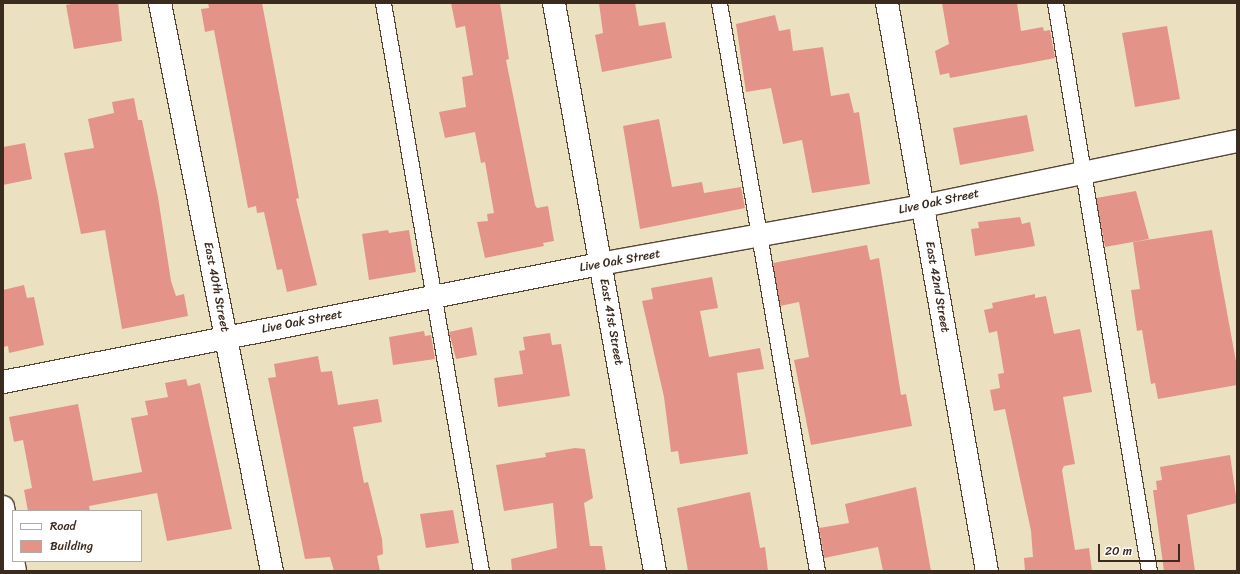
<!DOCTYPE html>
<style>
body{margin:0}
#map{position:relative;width:1240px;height:574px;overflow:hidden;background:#ebe1c0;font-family:Sriracha,sans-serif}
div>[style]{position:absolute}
.building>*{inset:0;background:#e49389}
.roads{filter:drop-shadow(1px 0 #554536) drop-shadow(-1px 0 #554536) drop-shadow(0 1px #554536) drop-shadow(0 -1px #554536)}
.lane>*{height:15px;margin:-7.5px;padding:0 7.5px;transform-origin:7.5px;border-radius:7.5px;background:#fff}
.street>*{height:22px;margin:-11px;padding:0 11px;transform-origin:11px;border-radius:11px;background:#fff}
span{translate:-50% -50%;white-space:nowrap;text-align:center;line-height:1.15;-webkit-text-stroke:3px #fff;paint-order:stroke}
.street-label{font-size:12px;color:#3b2a1e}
.frame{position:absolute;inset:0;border:4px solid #3b2a1e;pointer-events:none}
.legend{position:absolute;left:12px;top:510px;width:130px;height:52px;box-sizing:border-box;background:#fff;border:1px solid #b1aaa5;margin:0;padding:5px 7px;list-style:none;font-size:12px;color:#3b2a1e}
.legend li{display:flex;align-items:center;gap:8px;height:20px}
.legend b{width:20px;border:1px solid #b1aaa5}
.scale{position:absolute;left:1098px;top:544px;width:82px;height:18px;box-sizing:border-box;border:2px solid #3b2a1e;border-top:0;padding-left:5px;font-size:12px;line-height:14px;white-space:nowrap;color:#3b2a1e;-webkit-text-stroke:3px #fff;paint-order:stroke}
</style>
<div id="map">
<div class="building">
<i style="clip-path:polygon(77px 3px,118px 3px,122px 41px,74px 49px,66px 5px)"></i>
<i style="clip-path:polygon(208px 3px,262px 3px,299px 198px,296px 199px,317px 285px,287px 292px,282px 269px,277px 270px,264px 212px,257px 213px,256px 206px,248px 208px,214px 30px,205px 32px,201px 9px,209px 8px)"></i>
<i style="clip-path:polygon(451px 3px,500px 3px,509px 59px,506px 60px,535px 205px,537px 208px,548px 206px,554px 241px,543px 243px,544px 246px,485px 258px,477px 222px,488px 221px,487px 214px,494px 213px,485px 162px,481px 163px,475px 132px,445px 138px,439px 112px,466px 107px,462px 77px,473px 75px,465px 26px,456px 28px)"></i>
<i style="clip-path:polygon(599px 3px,635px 3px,639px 26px,665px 22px,672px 58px,602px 72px,595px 35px,603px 33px)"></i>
<i style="clip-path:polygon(942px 3px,1017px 3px,1021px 31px,1043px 27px,1044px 31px,1050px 30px,1055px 58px,950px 78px,949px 73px,940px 75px,935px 51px,949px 44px)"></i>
<i style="clip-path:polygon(775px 15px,779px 31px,790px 29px,793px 51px,823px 47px,831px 96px,849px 93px,854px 113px,859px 112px,870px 184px,812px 193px,802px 140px,783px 144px,771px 88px,746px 92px,736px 24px)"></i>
<i style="clip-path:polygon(1167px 26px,1180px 99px,1135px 107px,1122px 33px)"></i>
<i style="clip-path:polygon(134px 98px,138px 120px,142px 120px,158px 197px,171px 281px,176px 296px,184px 294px,188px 316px,122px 329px,105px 230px,81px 234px,64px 153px,94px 148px,88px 119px,114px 113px,112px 102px)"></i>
<i style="clip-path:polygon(1027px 115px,1034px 151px,960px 165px,953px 128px)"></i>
<i style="clip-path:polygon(659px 119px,672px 187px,702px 182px,704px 193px,741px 187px,745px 208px,640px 229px,623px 126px)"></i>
<i style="clip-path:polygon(25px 143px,32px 179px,3px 185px,3px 147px)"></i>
<i style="clip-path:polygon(1136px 191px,1149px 239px,1105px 247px,1096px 198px)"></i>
<i style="clip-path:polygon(1020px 217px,1022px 224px,1030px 222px,1035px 246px,975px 256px,971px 229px,979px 228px,978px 222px)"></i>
<i style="clip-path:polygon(388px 230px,389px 233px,409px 230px,416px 272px,369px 280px,362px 234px)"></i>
<i style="clip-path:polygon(1212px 230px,1237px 367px,1237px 385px,1158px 399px,1155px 383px,1151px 384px,1142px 330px,1137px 331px,1131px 290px,1140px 289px,1133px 242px)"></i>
<i style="clip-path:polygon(867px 245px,870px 260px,879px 258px,901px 395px,906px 394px,912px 426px,811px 445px,794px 360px,809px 357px,799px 302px,780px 306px,773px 263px)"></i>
<i style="clip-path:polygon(712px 277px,718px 308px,700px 311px,709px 357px,760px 348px,764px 369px,737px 373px,748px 454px,680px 464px,678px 451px,671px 452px,664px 397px,642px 301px,653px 299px,651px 288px)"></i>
<i style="clip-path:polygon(24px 285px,27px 298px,34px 297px,44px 345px,9px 353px,8px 346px,3px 347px,3px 290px)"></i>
<i style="clip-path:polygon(1035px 294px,1035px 298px,1046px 296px,1054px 334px,1080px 329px,1092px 392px,1063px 397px,1075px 464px,1064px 466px,1062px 470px,1075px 550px,1089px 548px,1092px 571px,1025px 571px,1024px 558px,1033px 557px,1031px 531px,1005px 409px,994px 411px,990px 390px,1000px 388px,998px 374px,1004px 373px,997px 331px,989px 333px,984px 310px,993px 308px,992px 303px)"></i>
<i style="clip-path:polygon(472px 327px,477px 355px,456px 359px,449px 332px)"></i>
<i style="clip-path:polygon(424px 331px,425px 336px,431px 335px,435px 359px,393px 365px,389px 337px)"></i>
<i style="clip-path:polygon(550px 333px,552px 345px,561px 344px,570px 396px,498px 407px,494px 378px,523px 374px,519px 351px,525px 350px,523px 337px)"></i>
<i style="clip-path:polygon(318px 356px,321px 372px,332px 371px,338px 405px,378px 399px,382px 422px,353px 427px,364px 483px,368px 482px,382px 539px,383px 554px,377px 556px,380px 571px,334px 571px,330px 557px,305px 559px,268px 378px,276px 377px,274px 364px)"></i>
<i style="clip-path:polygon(186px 379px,188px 386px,200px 383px,232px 529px,167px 541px,157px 493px,89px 506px,90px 511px,28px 511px,24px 490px,32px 488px,23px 440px,14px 442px,9px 417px,78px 404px,93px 481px,142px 472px,131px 418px,148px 415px,145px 401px,168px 397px,165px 383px)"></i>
<i style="clip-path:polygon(575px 448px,585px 449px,593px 498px,584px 503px,590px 546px,602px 546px,606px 571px,512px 571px,511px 559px,557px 548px,553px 503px,504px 511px,496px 465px,546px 457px,545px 453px)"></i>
<i style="clip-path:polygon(1230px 455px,1237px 503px,1187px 515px,1195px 571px,1164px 571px,1153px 490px,1157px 490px,1156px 481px,1162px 480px,1160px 467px)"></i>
<i style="clip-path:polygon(916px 487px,931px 571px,883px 571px,878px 547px,824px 558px,819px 528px,849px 523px,845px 504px)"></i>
<i style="clip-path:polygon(750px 492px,760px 548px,765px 547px,768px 571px,688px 571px,677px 508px)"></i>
<i style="clip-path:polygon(453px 510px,459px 543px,426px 548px,420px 514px)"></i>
</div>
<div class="roads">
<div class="lane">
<i style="left:383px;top:3px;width:576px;rotate:80.21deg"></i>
<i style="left:719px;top:3px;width:576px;rotate:80.21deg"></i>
<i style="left:1055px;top:3px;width:576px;rotate:80.6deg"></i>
</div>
<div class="street">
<i style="left:160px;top:3px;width:579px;rotate:78.85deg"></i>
<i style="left:554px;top:3px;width:577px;rotate:79.92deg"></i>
<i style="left:887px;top:3px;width:577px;rotate:80.02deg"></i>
<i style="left:3px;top:382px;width:609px;rotate:-11.18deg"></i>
<i style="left:600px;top:264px;width:328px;rotate:-10.2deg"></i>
<i style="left:923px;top:206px;width:321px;rotate:-11.7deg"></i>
<i style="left:3px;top:507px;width:65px;rotate:79.4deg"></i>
</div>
</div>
<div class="street-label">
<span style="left:939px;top:202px;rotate:-12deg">Live Oak Street</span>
<span style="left:620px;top:261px;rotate:-10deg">Live Oak Street</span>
<span style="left:216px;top:287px;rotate:79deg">East 40th Street</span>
<span style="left:937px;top:287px;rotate:80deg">East 42nd Street</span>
<span style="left:302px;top:322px;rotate:-11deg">Live Oak Street</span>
<span style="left:611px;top:322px;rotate:80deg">East 41st Street</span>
</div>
<div class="frame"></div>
<ul class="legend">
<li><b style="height:5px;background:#fff"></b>Road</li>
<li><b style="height:11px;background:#e49389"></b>Building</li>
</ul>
<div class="scale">20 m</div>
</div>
